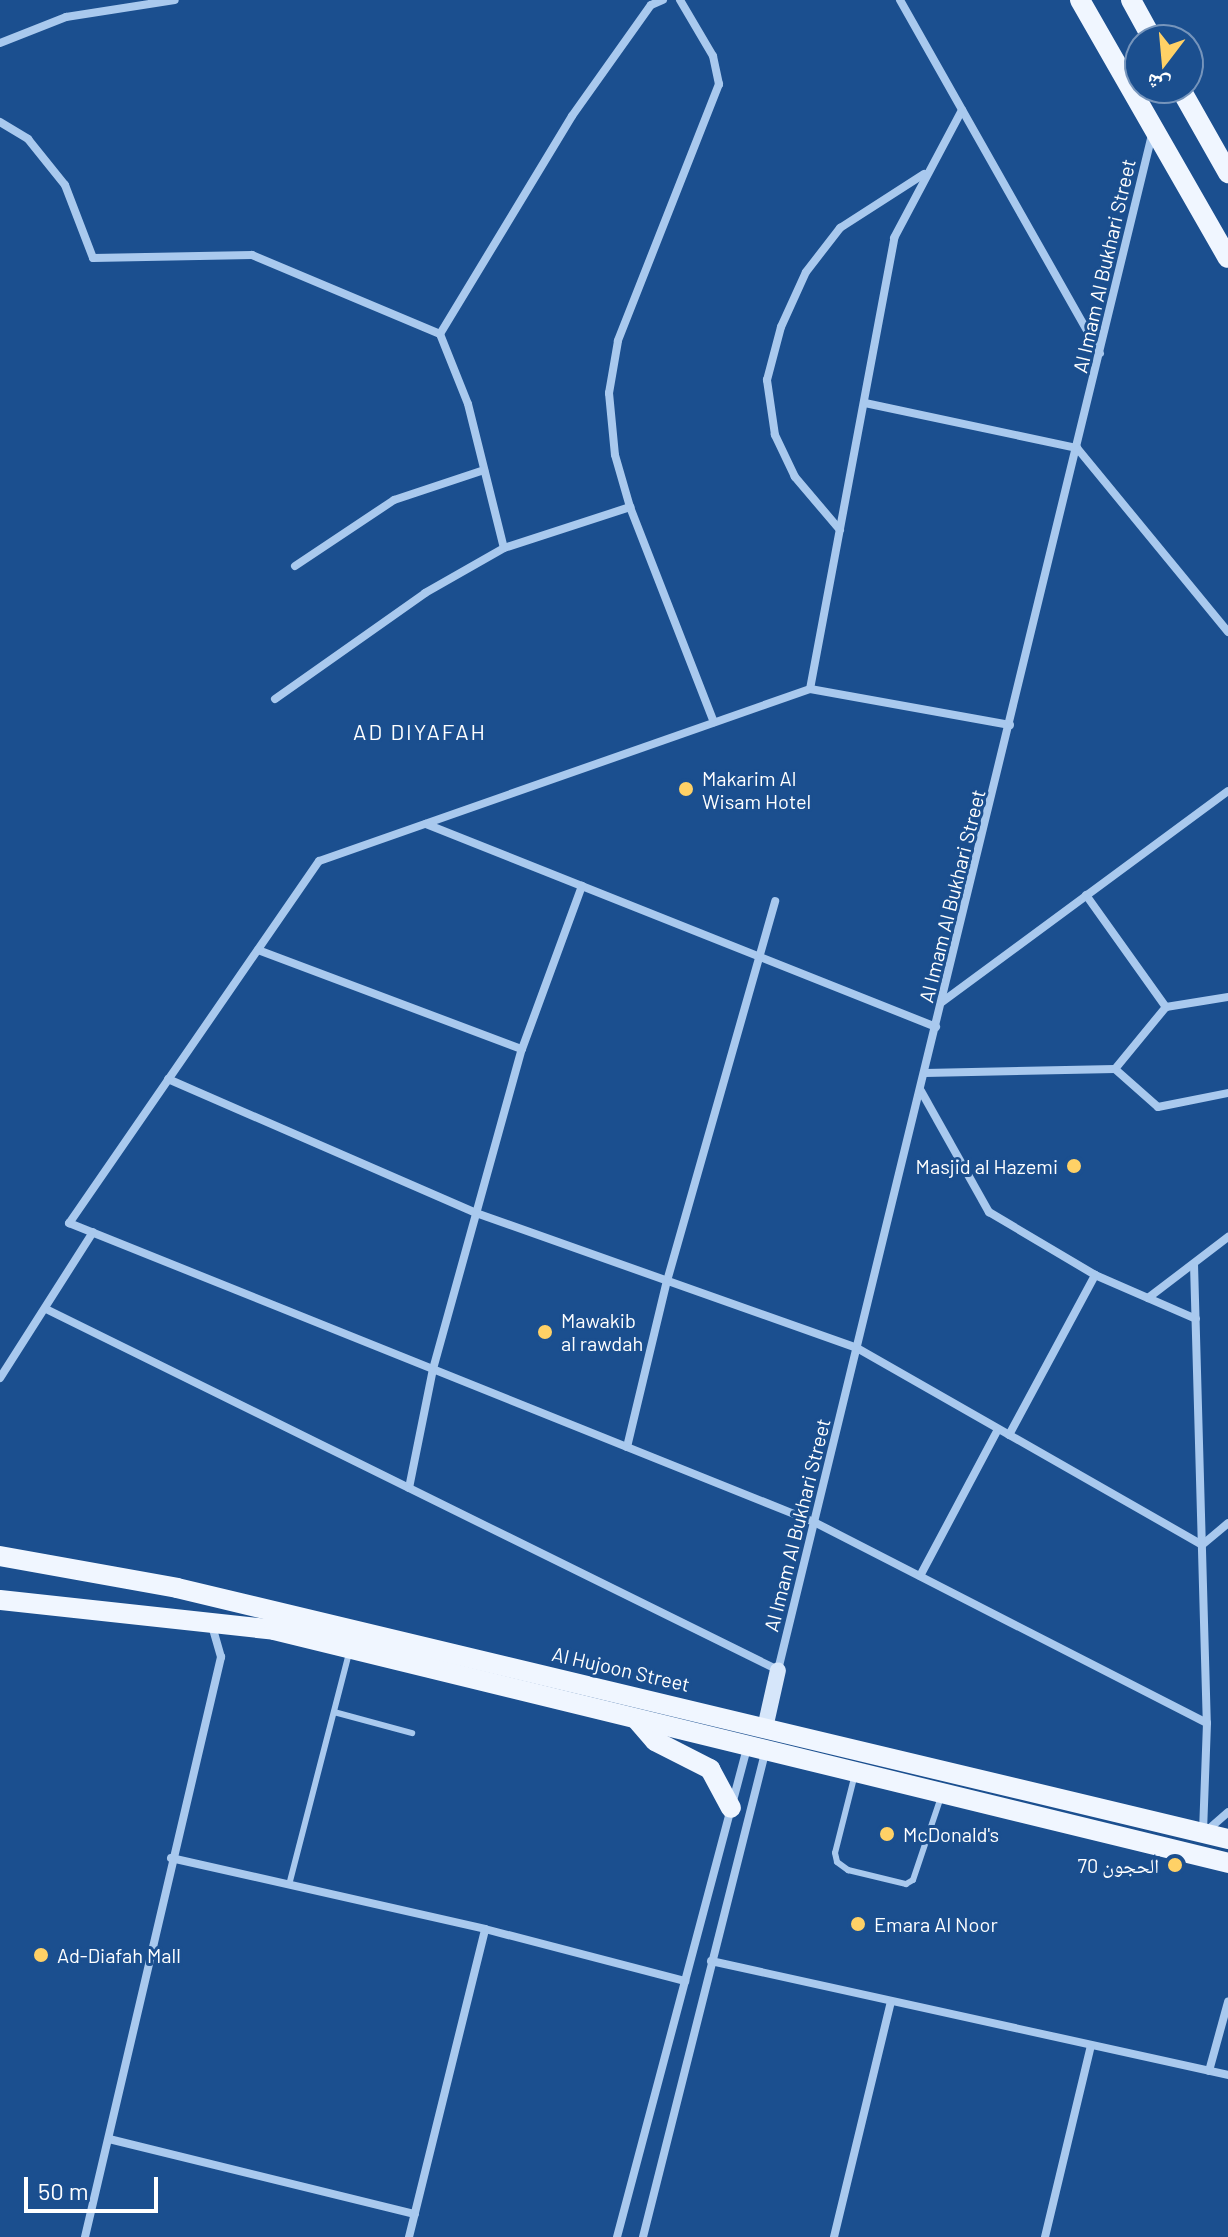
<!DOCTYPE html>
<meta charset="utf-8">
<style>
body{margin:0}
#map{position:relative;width:1228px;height:2237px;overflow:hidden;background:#1b4f8f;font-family:Barlow,"Noto Naskh Arabic",sans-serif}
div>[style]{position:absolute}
.lane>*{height:6px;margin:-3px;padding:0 3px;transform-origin:3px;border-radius:3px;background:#a9c9ee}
.street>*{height:8px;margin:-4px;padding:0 4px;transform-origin:4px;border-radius:4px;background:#a9c9ee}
.secondary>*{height:16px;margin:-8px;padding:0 8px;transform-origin:8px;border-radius:8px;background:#d6e6fa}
.primary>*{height:20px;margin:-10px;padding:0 10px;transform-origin:10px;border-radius:10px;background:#f0f6ff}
.dots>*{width:22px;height:22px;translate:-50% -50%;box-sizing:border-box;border:4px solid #1b4f8f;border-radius:50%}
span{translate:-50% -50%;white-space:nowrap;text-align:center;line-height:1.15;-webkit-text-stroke:6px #1b4f8f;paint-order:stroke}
.street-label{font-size:20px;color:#fff}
.poi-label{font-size:20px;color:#fff}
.left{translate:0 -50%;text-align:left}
.right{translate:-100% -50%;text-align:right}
.neighbourhood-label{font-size:22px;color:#fff;letter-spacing:2px}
.north{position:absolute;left:1124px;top:24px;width:80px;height:80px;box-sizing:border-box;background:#1b4f8f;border:2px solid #7695bc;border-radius:50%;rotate:196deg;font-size:22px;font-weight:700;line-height:32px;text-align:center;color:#fff}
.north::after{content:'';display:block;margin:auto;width:28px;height:36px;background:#ffd166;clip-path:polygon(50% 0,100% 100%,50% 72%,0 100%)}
.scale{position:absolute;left:24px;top:2177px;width:134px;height:36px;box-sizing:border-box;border:4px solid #fff;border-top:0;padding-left:10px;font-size:24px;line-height:28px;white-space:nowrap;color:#fff;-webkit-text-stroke:6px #1b4f8f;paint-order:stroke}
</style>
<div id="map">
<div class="lane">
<i style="left:334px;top:1712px;width:81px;rotate:15.1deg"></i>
<i style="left:855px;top:1774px;width:81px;rotate:104.2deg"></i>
<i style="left:835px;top:1853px;width:9px;rotate:77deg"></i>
<i style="left:837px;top:1862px;width:14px;rotate:36deg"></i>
<i style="left:848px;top:1870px;width:60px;rotate:13.6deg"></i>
<i style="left:906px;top:1884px;width:8px;rotate:-30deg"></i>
<i style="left:913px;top:1880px;width:88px;rotate:-71.4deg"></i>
<i style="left:289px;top:1885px;width:240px;rotate:-75.5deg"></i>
</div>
<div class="street">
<i style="left:680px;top:0;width:65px;rotate:59.5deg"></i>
<i style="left:713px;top:56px;width:29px;rotate:78deg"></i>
<i style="left:719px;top:84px;width:276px;rotate:111.5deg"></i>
<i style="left:618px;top:341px;width:53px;rotate:99.8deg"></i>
<i style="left:609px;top:393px;width:62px;rotate:84.5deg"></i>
<i style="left:615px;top:455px;width:54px;rotate:73.9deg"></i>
<i style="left:630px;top:507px;width:231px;rotate:68.7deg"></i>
<i style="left:900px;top:0;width:406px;rotate:60.5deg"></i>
<i style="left:0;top:43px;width:71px;rotate:-21.5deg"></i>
<i style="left:66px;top:17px;width:110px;rotate:-8.9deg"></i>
<i style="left:0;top:122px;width:33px;rotate:31deg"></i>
<i style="left:28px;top:139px;width:59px;rotate:51.2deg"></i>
<i style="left:65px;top:185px;width:78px;rotate:69deg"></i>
<i style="left:93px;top:258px;width:159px;rotate:-1.1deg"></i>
<i style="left:252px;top:255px;width:204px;rotate:22.8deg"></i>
<i style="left:440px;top:334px;width:75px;rotate:68.2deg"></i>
<i style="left:468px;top:404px;width:148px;rotate:76deg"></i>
<i style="left:440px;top:334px;width:255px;rotate:-58.8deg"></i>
<i style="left:572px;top:116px;width:136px;rotate:-54.6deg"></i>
<i style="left:651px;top:5px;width:13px;rotate:-23deg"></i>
<i style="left:865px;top:403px;width:217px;rotate:12deg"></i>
<i style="left:1077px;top:448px;width:238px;rotate:50.6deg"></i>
<i style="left:840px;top:530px;width:70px;rotate:-130.3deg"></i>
<i style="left:795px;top:477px;width:47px;rotate:-115.5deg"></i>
<i style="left:775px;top:435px;width:56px;rotate:-98.3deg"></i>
<i style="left:767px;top:380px;width:55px;rotate:-75.2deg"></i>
<i style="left:781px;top:327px;width:60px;rotate:-65.6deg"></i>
<i style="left:806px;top:272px;width:56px;rotate:-52.3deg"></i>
<i style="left:840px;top:228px;width:100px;rotate:-32.7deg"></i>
<i style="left:295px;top:566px;width:119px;rotate:-33.7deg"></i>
<i style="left:394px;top:500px;width:95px;rotate:-18.4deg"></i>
<i style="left:810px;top:689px;width:459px;rotate:-79.4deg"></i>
<i style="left:894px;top:238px;width:145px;rotate:-62deg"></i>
<i style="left:275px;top:699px;width:184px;rotate:-35.2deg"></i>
<i style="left:425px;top:593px;width:91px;rotate:-29.7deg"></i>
<i style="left:504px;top:548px;width:133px;rotate:-18deg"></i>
<i style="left:1010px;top:725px;width:203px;rotate:-169.8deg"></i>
<i style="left:810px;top:689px;width:520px;rotate:160.69deg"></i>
<i style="left:319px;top:861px;width:440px;rotate:124.6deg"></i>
<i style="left:69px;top:1223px;width:803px;rotate:21.87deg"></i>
<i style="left:814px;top:1522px;width:441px;rotate:27.1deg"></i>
<i style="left:426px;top:824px;width:549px;rotate:21.7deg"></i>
<i style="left:1086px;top:895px;width:138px;rotate:54.5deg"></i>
<i style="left:258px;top:950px;width:282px;rotate:20.6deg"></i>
<i style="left:942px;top:1002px;width:355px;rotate:-36.4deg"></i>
<i style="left:1115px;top:1069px;width:57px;rotate:41.5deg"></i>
<i style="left:1158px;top:1107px;width:71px;rotate:-11.3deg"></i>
<i style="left:925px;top:1073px;width:190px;rotate:-1.2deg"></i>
<i style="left:1115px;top:1069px;width:80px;rotate:-50.6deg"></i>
<i style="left:1166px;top:1007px;width:63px;rotate:-9.2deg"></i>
<i style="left:168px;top:1079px;width:336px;rotate:23.5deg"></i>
<i style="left:476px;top:1213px;width:404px;rotate:19.5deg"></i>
<i style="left:857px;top:1348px;width:397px;rotate:29.7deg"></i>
<i style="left:1202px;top:1545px;width:34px;rotate:-40deg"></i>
<i style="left:921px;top:1091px;width:139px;rotate:60.7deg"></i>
<i style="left:989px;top:1212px;width:123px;rotate:30.7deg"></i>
<i style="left:1194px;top:1264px;width:459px;rotate:88.4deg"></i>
<i style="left:1207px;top:1723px;width:111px;rotate:92.1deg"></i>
<i style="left:1203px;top:1834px;width:33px;rotate:-41deg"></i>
<i style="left:1148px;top:1298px;width:101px;rotate:-37.3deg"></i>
<i style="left:46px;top:1309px;width:816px;rotate:26.25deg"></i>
<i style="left:778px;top:1670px;width:1584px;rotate:-76.31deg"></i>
<i style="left:0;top:1378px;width:173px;rotate:-57.5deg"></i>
<i style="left:1009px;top:1435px;width:182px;rotate:-61.7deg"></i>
<i style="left:1095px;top:1275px;width:110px;rotate:23.5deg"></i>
<i style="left:627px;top:1447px;width:171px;rotate:-76.5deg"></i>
<i style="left:667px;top:1281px;width:395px;rotate:-74.1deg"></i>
<i style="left:409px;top:1488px;width:121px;rotate:-78.6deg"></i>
<i style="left:433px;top:1369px;width:332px;rotate:-74.5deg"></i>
<i style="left:522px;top:1049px;width:174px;rotate:-69.8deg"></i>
<i style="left:920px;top:1576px;width:166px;rotate:-62deg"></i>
<i style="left:171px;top:1858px;width:322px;rotate:12.7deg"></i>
<i style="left:485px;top:1929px;width:207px;rotate:14.6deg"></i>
<i style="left:711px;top:1961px;width:529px;rotate:12.43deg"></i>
<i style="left:1209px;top:2071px;width:72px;rotate:-74.6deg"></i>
<i style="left:109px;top:2139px;width:315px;rotate:13.8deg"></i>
<i style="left:85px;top:2237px;width:596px;rotate:-76.8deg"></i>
<i style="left:221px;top:1657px;width:33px;rotate:-106deg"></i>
<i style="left:409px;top:2237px;width:317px;rotate:-76.1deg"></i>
<i style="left:617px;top:2237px;width:506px;rotate:-75.11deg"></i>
<i style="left:643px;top:2237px;width:503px;rotate:-75.85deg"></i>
<i style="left:834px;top:2237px;width:242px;rotate:-76.4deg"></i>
<i style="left:1045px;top:2237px;width:196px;rotate:-76.5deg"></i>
</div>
<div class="secondary">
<i style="left:765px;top:1728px;width:59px;rotate:-77.4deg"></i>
</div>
<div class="primary">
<i style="left:1080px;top:0;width:297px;rotate:60.2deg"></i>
<i style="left:1131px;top:0;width:46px;rotate:61.2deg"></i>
<i style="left:1180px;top:88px;width:98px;rotate:60.5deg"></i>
<i style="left:0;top:1556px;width:180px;rotate:10.2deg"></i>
<i style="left:177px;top:1588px;width:1081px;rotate:13.43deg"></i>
<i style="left:0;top:1600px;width:276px;rotate:6.2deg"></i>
<i style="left:274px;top:1630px;width:982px;rotate:13.72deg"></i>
<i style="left:636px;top:1719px;width:29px;rotate:49deg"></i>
<i style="left:655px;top:1741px;width:62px;rotate:27deg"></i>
<i style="left:710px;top:1769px;width:44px;rotate:61.7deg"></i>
</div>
<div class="dots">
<i style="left:686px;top:789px;background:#ffd166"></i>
<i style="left:1074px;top:1166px;background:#ffd166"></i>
<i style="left:545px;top:1332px;background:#ffd166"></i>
<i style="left:887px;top:1834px;background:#ffd166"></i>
<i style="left:1175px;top:1865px;background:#ffd166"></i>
<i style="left:858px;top:1924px;background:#ffd166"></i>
<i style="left:41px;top:1955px;background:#ffd166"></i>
</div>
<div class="street-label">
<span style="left:1104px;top:266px;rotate:-77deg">Al Imam Al Bukhari Street</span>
<span style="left:952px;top:896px;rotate:-76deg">Al Imam Al Bukhari Street</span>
<span style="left:797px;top:1525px;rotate:-76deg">Al Imam Al Bukhari Street</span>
<span style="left:621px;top:1669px;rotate:13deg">Al Hujoon Street</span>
</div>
<div class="poi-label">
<span class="left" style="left:702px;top:790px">Makarim Al<br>Wisam Hotel</span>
<span class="right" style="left:1058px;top:1166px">Masjid al Hazemi</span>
<span class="left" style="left:561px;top:1332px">Mawakib<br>al rawdah</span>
<span class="left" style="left:903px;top:1834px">McDonald's</span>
<span class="right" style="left:1159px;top:1865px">الحجون 70</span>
<span class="left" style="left:874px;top:1924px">Emara Al Noor</span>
<span class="left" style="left:57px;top:1955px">Ad-Diafah Mall</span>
</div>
<div class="neighbourhood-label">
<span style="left:420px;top:732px">AD DIYAFAH</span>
</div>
<div class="north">ش</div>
<div class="scale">50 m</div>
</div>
